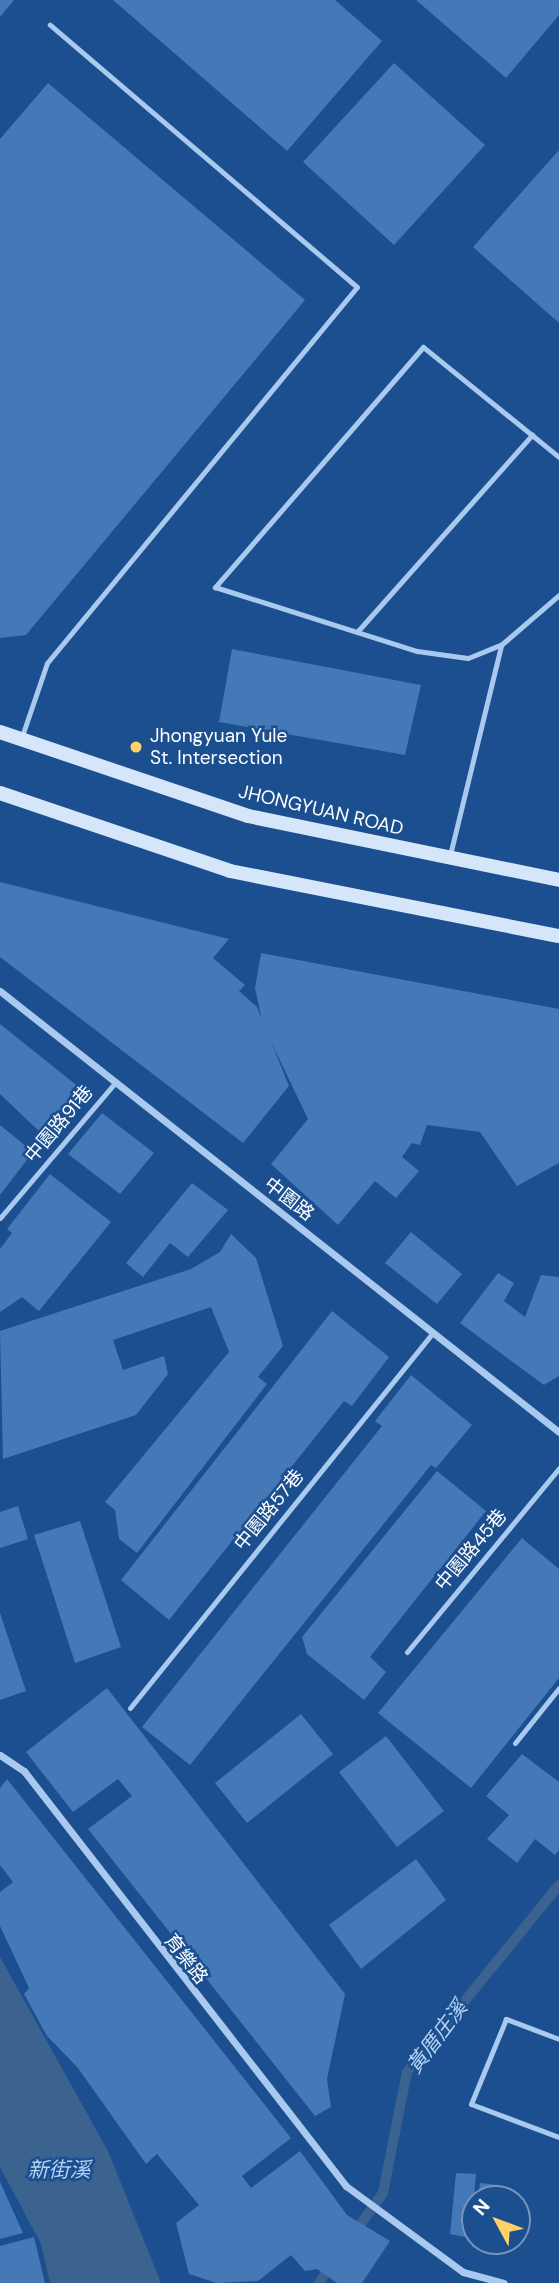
<!DOCTYPE html>
<meta charset="utf-8">
<style>
body{margin:0}
#map{position:relative;width:559px;height:2283px;overflow:hidden;background:#1b4f8f;font-family:"DM Sans","Noto Sans TC",sans-serif}
div>[style]{position:absolute}
.water>*{inset:0;background:#3c6290}
.stream>*{height:10px;margin:-5px;padding:0 5px;transform-origin:5px;border-radius:5px;background:#3c6290}
.building>*{inset:0;background:#4478b7}
.lane>*{height:5px;margin:-2.5px;padding:0 2.5px;transform-origin:2.5px;border-radius:2.5px;background:#a9c9ee}
.street>*{height:7px;margin:-3.5px;padding:0 3.5px;transform-origin:3.5px;border-radius:3.5px;background:#a9c9ee}
.secondary>*{height:14px;margin:-7px;padding:0 7px;transform-origin:7px;border-radius:7px;background:#d6e6fa}
.dots>*{width:19px;height:19px;translate:-50% -50%;box-sizing:border-box;border:4px solid #1b4f8f;border-radius:50%}
span{translate:-50% -50%;white-space:nowrap;text-align:center;line-height:1.15;-webkit-text-stroke:5px #1b4f8f;paint-order:stroke}
.poi-label{font-size:19px;color:#fff}
.left{translate:0 -50%;text-align:left}
.street-label{font-size:19px;color:#fff}
.water-label{font-size:21px;color:#b5d3f5;font-style:italic}
.north{position:absolute;left:461px;top:2185px;width:70px;height:70px;box-sizing:border-box;background:#1b4f8f;border:2px solid #7695bc;border-radius:50%;rotate:311deg;font-size:19px;font-weight:700;line-height:28px;text-align:center;color:#fff}
.north::after{content:'';display:block;margin:auto;width:24px;height:32px;background:#ffd166;clip-path:polygon(50% 0,100% 100%,50% 72%,0 100%)}
</style>
<div id="map">
<div class="water">
<i style="clip-path:polygon(0 1957px,108px 2151px,161px 2283px,50px 2283px,41px 2244px,0 2167px)"></i>
</div>
<div class="stream">
<i style="left:355px;top:2232px;width:48px;rotate:-54.3deg"></i>
<i style="left:383px;top:2193px;width:123px;rotate:-78.8deg"></i>
<i style="left:407px;top:2072px;width:241px;rotate:-50.9deg"></i>
<i style="left:319px;top:2283px;width:23px;rotate:-56deg"></i>
</div>
<div class="building">
<i style="clip-path:polygon(0 0,14px 0,0 17px)"></i>
<i style="clip-path:polygon(113px 0,335px 0,382px 41px,287px 151px)"></i>
<i style="clip-path:polygon(416px 0,559px 0,559px 15px,506px 78px)"></i>
<i style="clip-path:polygon(394px 63px,485px 145px,394px 245px,303px 162px)"></i>
<i style="clip-path:polygon(48px 83px,305px 300px,26px 635px,0 638px,0 139px)"></i>
<i style="clip-path:polygon(559px 150px,559px 323px,473px 247px)"></i>
<i style="clip-path:polygon(232px 649px,421px 685px,405px 755px,219px 722px)"></i>
<i style="clip-path:polygon(0 882px,229px 939px,213px 958px,245px 985px,239px 991px,257px 1007px,289px 1086px,243px 1143px,0 957px)"></i>
<i style="clip-path:polygon(261px 953px,559px 1009px,559px 1163px,517px 1186px,480px 1132px,427px 1125px,420px 1145px,412px 1143px,402px 1157px,419px 1171px,396px 1198px,375px 1181px,338px 1225px,271px 1164px,308px 1119px,263px 1025px,255px 988px)"></i>
<i style="clip-path:polygon(0 1024px,80px 1088px,41px 1133px,0 1094px)"></i>
<i style="clip-path:polygon(102px 1113px,154px 1153px,120px 1194px,68px 1154px)"></i>
<i style="clip-path:polygon(0 1125px,33px 1152px,0 1195px)"></i>
<i style="clip-path:polygon(50px 1174px,111px 1222px,39px 1311px,22px 1297px,0 1312px,0 1249px,12px 1233px,7px 1229px)"></i>
<i style="clip-path:polygon(192px 1183px,228px 1210px,188px 1257px,170px 1243px,143px 1277px,126px 1263px)"></i>
<i style="clip-path:polygon(411px 1232px,462px 1274px,437px 1304px,385px 1263px)"></i>
<i style="clip-path:polygon(231px 1234px,256px 1258px,283px 1346px,258px 1377px,267px 1384px,137px 1553px,119px 1539px,115px 1510px,105px 1502px,229px 1352px,211px 1307px,113px 1340px,123px 1370px,164px 1356px,168px 1374px,136px 1415px,3px 1459px,0 1331px,191px 1269px,220px 1252px)"></i>
<i style="clip-path:polygon(498px 1273px,514px 1283px,504px 1301px,525px 1317px,541px 1275px,559px 1277px,559px 1376px,544px 1385px,460px 1323px)"></i>
<i style="clip-path:polygon(332px 1311px,389px 1357px,352px 1406px,344px 1401px,169px 1620px,121px 1580px)"></i>
<i style="clip-path:polygon(411px 1375px,472px 1425px,436px 1468px,431px 1465px,190px 1765px,142px 1727px,382px 1426px,375px 1421px)"></i>
<i style="clip-path:polygon(437px 1471px,486px 1511px,370px 1657px,386px 1672px,364px 1700px,307px 1654px,302px 1637px)"></i>
<i style="clip-path:polygon(18px 1506px,28px 1539px,0 1548px,0 1512px)"></i>
<i style="clip-path:polygon(80px 1521px,121px 1647px,75px 1663px,34px 1535px)"></i>
<i style="clip-path:polygon(522px 1538px,559px 1569px,559px 1678px,471px 1788px,378px 1713px)"></i>
<i style="clip-path:polygon(0 1613px,26px 1691px,0 1700px)"></i>
<i style="clip-path:polygon(107px 1688px,345px 1994px,327px 2079px,331px 2107px,315px 2116px,88px 1829px,132px 1796px,118px 1779px,73px 1812px,26px 1752px)"></i>
<i style="clip-path:polygon(301px 1714px,333px 1754px,247px 1823px,215px 1783px)"></i>
<i style="clip-path:polygon(386px 1736px,444px 1811px,397px 1847px,339px 1772px)"></i>
<i style="clip-path:polygon(522px 1754px,559px 1782px,559px 1850px,555px 1855px,535px 1839px,517px 1863px,487px 1839px,509px 1815px,486px 1796px)"></i>
<i style="clip-path:polygon(7px 1779px,291px 2138px,242px 2176px,251px 2188px,300px 2151px,347px 2215px,390px 2241px,362px 2283px,337px 2283px,317px 2269px,305px 2271px,291px 2255px,258px 2281px,217px 2283px,189px 2274px,176px 2223px,199px 2205px,157px 2154px,146px 2164px,78px 2068px,47px 2036px,24px 1994px,29px 1988px,0 1926px,0 1892px,13px 1882px,0 1865px,0 1788px)"></i>
<i style="clip-path:polygon(416px 1859px,446px 1900px,361px 1969px,329px 1925px)"></i>
<i style="clip-path:polygon(456px 2173px,476px 2174px,470px 2238px,450px 2234px)"></i>
<i style="clip-path:polygon(0 2182px,23px 2233px,0 2239px)"></i>
<i style="clip-path:polygon(480px 2183px,498px 2185px,495px 2199px,478px 2199px)"></i>
<i style="clip-path:polygon(34px 2237px,45px 2283px,0 2283px,0 2246px)"></i>
<i style="clip-path:polygon(475px 2241px,488px 2241px,487px 2248px,472px 2247px)"></i>
</div>
<div class="lane">
<i style="left:559px;top:457px;width:175px;rotate:-141deg"></i>
<i style="left:423px;top:347px;width:318px;rotate:130.9deg"></i>
<i style="left:215px;top:587px;width:212px;rotate:17.6deg"></i>
<i style="left:417px;top:651px;width:51px;rotate:7.8deg"></i>
<i style="left:468px;top:658px;width:35px;rotate:-22deg"></i>
<i style="left:501px;top:645px;width:77px;rotate:-40.8deg"></i>
<i style="left:357px;top:632px;width:264px;rotate:-48.4deg"></i>
<i style="left:21px;top:739px;width:80px;rotate:-71.1deg"></i>
<i style="left:47px;top:663px;width:487px;rotate:-50.5deg"></i>
<i style="left:357px;top:287px;width:404px;rotate:-139.5deg"></i>
<i style="left:450px;top:855px;width:216px;rotate:-76.3deg"></i>
<i style="left:0;top:1218px;width:177px;rotate:-49.6deg"></i>
<i style="left:407px;top:1652px;width:239px;rotate:-50.4deg"></i>
<i style="left:130px;top:1708px;width:482px;rotate:-51.1deg"></i>
<i style="left:515px;top:1743px;width:70px;rotate:-51.3deg"></i>
<i style="left:559px;top:2039px;width:57px;rotate:-159.3deg"></i>
<i style="left:506px;top:2019px;width:92px;rotate:112.4deg"></i>
<i style="left:471px;top:2104px;width:94px;rotate:20.6deg"></i>
</div>
<div class="street">
<i style="left:0;top:991px;width:712px;rotate:38.27deg"></i>
<i style="left:0;top:1755px;width:29px;rotate:34deg"></i>
<i style="left:24px;top:1771px;width:525px;rotate:52.19deg"></i>
<i style="left:346px;top:2186px;width:145px;rotate:36.3deg"></i>
<i style="left:463px;top:2272px;width:42px;rotate:15deg"></i>
</div>
<div class="secondary">
<i style="left:0;top:732px;width:262px;rotate:18.7deg"></i>
<i style="left:248px;top:816px;width:318px;rotate:11.6deg"></i>
<i style="left:0;top:793px;width:243px;rotate:18.7deg"></i>
<i style="left:230px;top:871px;width:335px;rotate:11.2deg"></i>
</div>
<div class="dots">
<i style="left:136px;top:747px;background:#ffd166"></i>
</div>
<div class="poi-label">
<span class="left" style="left:150px;top:747px">Jhongyuan Yule<br>St. Intersection</span>
</div>
<div class="street-label">
<span style="left:321px;top:810px;rotate:13deg">JHONGYUAN ROAD</span>
<span style="left:59px;top:1124px;rotate:-50deg">中園路91巷</span>
<span style="left:289px;top:1199px;rotate:38deg">中園路</span>
<span style="left:269px;top:1510px;rotate:-51deg">中園路57巷</span>
<span style="left:471px;top:1550px;rotate:-50deg">中園路45巷</span>
<span style="left:186px;top:1959px;rotate:52deg">育樂路</span>
</div>
<div class="water-label">
<span style="left:437px;top:2037px;rotate:-53deg">黃厝庄溪</span>
<span style="left:59px;top:2170px">新街溪</span>
</div>
<div class="north">N</div>
</div>
